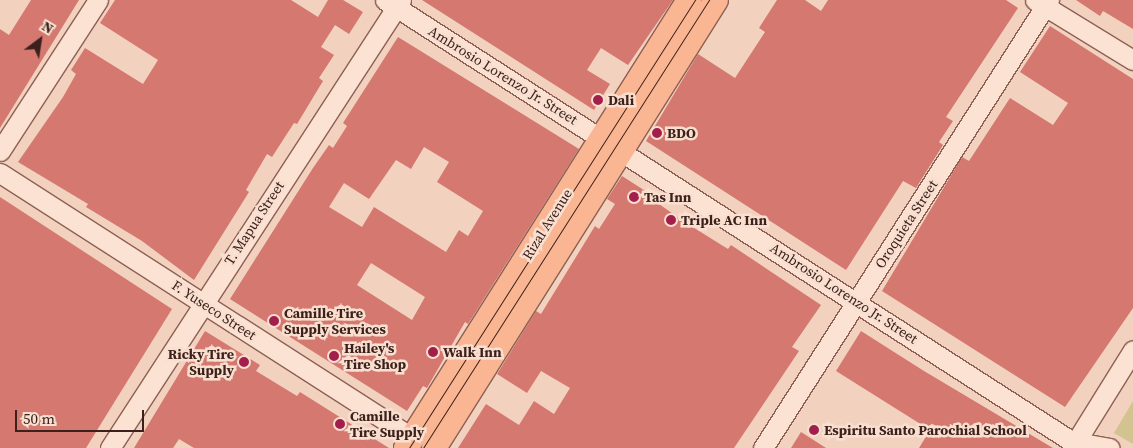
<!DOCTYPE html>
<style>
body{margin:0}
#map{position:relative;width:1133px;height:448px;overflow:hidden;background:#f2d1bf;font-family:"Source Serif 4",serif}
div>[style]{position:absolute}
.green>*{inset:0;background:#d2c391}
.building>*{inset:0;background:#d57870}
.roads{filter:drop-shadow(1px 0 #8d6055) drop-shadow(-1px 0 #8d6055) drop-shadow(0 1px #8d6055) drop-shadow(0 -1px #8d6055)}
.minor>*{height:19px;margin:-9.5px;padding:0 9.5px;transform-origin:9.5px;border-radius:9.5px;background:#fce2d3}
.major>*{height:24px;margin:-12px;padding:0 12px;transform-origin:12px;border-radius:12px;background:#fab692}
.tram>*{height:1px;margin:-0.5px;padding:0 0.5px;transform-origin:0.5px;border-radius:0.5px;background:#3b201b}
.dots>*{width:14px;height:14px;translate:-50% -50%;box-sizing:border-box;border:2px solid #f9dfcf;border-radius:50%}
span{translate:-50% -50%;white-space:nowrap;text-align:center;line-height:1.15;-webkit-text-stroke:5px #f9dfcf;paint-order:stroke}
.street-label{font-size:14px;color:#3b201b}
.poi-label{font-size:14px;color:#3b201b;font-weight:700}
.left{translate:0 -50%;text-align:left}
.right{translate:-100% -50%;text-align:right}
.north{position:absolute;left:15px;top:15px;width:50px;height:50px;-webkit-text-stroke:4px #f9dfcf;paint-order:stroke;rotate:31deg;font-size:14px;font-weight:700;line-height:20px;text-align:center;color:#3b201b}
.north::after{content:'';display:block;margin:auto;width:18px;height:22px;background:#3b201b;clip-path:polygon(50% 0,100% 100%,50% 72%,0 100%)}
.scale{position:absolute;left:15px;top:410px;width:129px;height:22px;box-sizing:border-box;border:2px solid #3b201b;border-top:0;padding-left:6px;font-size:15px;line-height:18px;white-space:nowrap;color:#3b201b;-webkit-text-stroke:4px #f9dfcf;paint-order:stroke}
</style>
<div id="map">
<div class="green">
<i style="clip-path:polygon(1133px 401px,1133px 444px,1114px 433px)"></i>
</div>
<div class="building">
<i style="clip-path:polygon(31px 0,79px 0,0 128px,0 29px,9px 35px)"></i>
<i style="clip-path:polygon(115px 0,291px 0,318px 17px,328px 0,343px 0,363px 12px,349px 34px,335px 25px,321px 47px,334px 55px,319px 78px,323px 81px,297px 124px,294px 123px,272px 157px,267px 154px,246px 190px,249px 192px,194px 280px,142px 241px,86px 207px,88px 204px,18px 162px,63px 97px,76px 74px,71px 70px,85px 48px,143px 84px,158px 60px,100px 23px)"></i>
<i style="clip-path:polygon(422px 0,673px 0,628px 65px,601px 48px,587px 70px,610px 84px,594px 110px)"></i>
<i style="clip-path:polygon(777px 0,805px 0,821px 11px,828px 0,1006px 0,1018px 8px,946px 117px,953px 121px,939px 142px,943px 145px,916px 188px,903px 181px,846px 270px,646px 141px,698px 54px,735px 78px,765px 32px,759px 28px)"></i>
<i style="clip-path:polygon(1076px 0,1133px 0,1133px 29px,1103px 11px,1100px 16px)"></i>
<i style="clip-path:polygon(1050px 26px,1133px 79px,1133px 308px,1065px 407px,882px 291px,962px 157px,969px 161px,1010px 98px,1053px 125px,1068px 103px,1020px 72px)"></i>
<i style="clip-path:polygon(evenodd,398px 37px,579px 149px,468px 324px,465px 322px,427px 388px,423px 386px,407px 411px,230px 299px,313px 168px,329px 145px,333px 148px,347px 126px,343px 123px,398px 37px,424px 147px,449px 162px,437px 182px,483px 211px,468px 236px,459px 230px,446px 252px,374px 207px,362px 227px,329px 207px,344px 183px,369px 199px,396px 160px,411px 169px,424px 147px,398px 37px,371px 263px,425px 297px,412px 320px,357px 285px,371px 263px)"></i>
<i style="clip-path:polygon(622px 176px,661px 201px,659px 204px,683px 221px,728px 249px,731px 245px,821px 305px,792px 347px,799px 351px,734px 448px,458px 448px,486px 404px,519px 425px,534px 401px,554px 414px,570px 388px,541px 371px,527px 393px,497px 374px,536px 311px,541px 314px,595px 226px,599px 229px,615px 204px,607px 199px)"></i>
<i style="clip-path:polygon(0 197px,172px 309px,86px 448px,0 448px)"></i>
<i style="clip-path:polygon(205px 331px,260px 365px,256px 371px,297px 396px,300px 392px,389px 448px,194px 448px,179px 439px,173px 448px,134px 448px)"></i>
<i style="clip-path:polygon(861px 331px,924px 371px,1053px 448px,919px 448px,930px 430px,836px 371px)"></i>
<i style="clip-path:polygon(801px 432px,826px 448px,791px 448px)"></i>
</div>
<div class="roads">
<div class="minor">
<i style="left:385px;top:0;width:829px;rotate:32.73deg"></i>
<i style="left:1035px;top:0;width:115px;rotate:31.5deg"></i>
<i style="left:0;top:151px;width:180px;rotate:-57deg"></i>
<i style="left:0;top:173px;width:490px;rotate:32.7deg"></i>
<i style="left:1076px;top:442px;width:34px;rotate:10deg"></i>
<i style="left:110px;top:448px;width:534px;rotate:-56.99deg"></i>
<i style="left:763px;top:448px;width:532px;rotate:-57.45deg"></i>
<i style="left:1072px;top:448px;width:115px;rotate:-58.1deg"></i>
</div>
<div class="major">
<i style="left:406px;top:448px;width:530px;rotate:-57.72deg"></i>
<i style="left:434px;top:448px;width:529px;rotate:-57.81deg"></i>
</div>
</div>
<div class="tram">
<i style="left:409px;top:448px;width:532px;rotate:-57.45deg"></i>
<i style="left:423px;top:448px;width:532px;rotate:-57.45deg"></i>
</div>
<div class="dots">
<i style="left:598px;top:100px;background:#a21f4c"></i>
<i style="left:657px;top:133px;background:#a21f4c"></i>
<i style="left:634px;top:197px;background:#a21f4c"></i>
<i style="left:671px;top:220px;background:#a21f4c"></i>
<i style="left:274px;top:321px;background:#a21f4c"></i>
<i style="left:433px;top:352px;background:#a21f4c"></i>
<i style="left:334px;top:356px;background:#a21f4c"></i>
<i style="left:244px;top:362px;background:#a21f4c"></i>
<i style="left:340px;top:424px;background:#a21f4c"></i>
<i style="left:814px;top:430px;background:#a21f4c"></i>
</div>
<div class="street-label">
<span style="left:503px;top:75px;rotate:32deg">Ambrosio Lorenzo Jr. Street</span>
<span style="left:254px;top:223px;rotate:-57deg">T. Mapua Street</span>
<span style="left:547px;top:224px;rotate:-58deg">Rizal Avenue</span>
<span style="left:906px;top:224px;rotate:-57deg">Oroquieta Street</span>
<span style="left:844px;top:293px;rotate:33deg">Ambrosio Lorenzo Jr. Street</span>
<span style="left:214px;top:310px;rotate:33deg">F. Yuseco Street</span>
</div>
<div class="poi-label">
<span class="left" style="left:608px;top:100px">Dali</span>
<span class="left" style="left:667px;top:133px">BDO</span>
<span class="left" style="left:644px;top:197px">Tas Inn</span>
<span class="left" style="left:681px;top:220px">Triple AC Inn</span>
<span class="left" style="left:284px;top:321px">Camille Tire<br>Supply Services</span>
<span class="left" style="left:344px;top:356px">Hailey's<br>Tire Shop</span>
<span class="left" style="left:443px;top:352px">Walk Inn</span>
<span class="right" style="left:234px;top:362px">Ricky Tire<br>Supply</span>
<span class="left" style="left:350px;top:424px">Camille<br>Tire Supply</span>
<span class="left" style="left:824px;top:430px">Espiritu Santo Parochial School</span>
</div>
<div class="north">N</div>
<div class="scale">50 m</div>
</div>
